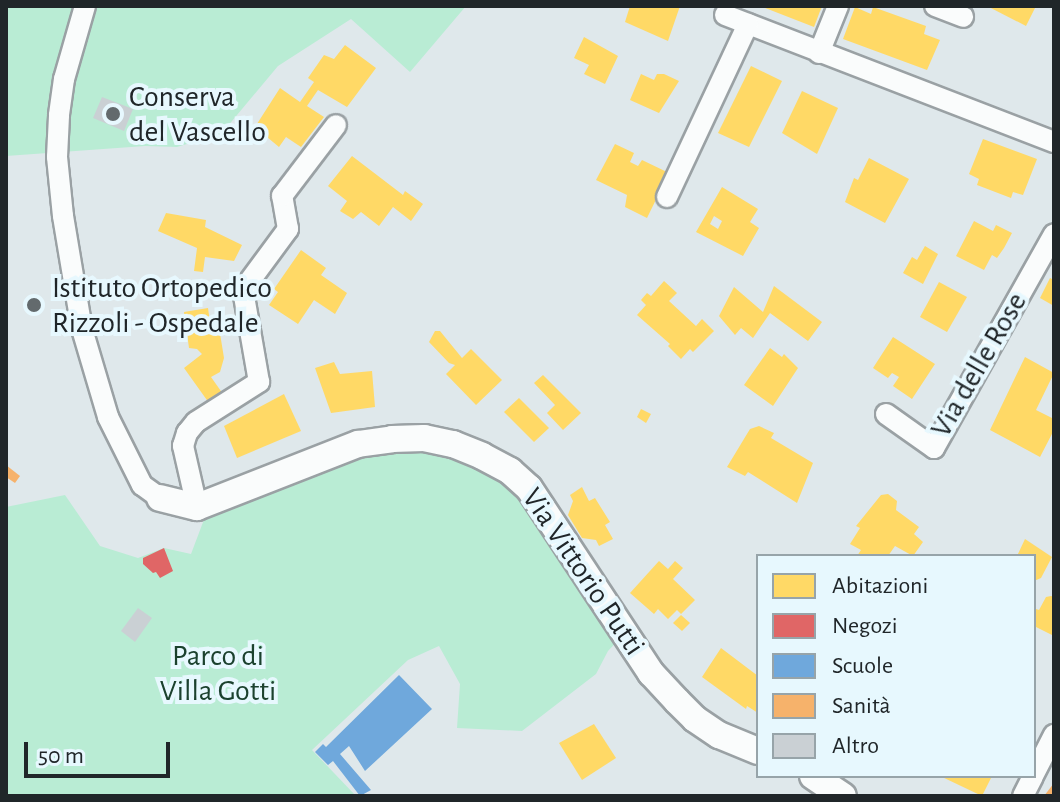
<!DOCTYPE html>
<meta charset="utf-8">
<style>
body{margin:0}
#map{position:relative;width:1060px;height:802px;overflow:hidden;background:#dfe8eb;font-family:"Alegreya Sans",sans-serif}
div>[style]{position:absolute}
.green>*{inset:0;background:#b9ecd4}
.homes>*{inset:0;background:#ffd966}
.shops>*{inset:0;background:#e06666}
.schools>*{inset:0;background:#6fa8dc}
.health>*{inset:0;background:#f6b26b}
.building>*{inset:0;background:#cad0d4}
.roads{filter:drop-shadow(2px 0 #9aa1a4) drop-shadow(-2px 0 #9aa1a4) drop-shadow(0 2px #9aa1a4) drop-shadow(0 -2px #9aa1a4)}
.minor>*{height:20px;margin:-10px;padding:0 10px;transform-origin:10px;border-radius:10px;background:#fafcfc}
.tertiary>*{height:26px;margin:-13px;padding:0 13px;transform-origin:13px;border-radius:13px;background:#fafcfc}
.dots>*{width:22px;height:22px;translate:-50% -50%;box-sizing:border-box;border:4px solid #e7f8fe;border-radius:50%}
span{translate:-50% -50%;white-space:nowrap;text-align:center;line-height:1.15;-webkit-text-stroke:8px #e7f8fe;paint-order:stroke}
.poi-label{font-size:30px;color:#202629}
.left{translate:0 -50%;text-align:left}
.street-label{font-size:30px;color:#202629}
.park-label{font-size:30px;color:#1b412e}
.frame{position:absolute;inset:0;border:8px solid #202629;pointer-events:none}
.legend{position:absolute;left:756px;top:554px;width:280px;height:224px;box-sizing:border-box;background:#e7f8fe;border:2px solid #97a4a9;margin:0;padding:10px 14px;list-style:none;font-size:24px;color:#202629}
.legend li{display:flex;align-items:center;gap:16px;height:40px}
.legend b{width:40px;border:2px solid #97a4a9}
.scale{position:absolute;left:24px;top:742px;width:146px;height:36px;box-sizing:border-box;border:4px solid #202629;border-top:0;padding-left:10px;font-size:24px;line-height:28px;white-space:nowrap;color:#202629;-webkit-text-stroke:6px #e7f8fe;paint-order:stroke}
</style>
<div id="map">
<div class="green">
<i style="clip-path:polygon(6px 6px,466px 6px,410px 72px,351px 19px,278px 66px,222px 133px,177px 147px,145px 146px,6px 156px)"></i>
<i style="clip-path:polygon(413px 436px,504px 461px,626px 632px,608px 651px,596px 674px,522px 731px,457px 728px,460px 684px,439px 646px,408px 660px,312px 750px,356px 796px,6px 796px,6px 507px,65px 495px,100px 546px,138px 558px,164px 548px,191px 554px,211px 501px)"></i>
</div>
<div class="homes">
<i style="clip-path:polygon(630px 6px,680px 6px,668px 41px,625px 22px)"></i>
<i style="clip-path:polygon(760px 6px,822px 6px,814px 27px)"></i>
<i style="clip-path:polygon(987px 6px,1036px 6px,1026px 26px)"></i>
<i style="clip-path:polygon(855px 7px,871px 14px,873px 7px,926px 26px,924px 34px,940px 40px,927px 70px,843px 39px)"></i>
<i style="clip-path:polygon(584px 37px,618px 56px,605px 84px,584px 74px,589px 65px,574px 58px)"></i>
<i style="clip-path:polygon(345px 45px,376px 68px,347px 107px,318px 90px,307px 106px,324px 117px,301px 147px,286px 137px,279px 147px,255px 127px,280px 88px,300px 102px,314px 82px,308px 78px,324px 55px,334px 59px)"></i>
<i style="clip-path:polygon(751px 66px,782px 81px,749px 147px,718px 133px)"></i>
<i style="clip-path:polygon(641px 74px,654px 80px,657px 74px,664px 74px,679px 81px,659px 113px,630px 100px)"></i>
<i style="clip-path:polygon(802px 91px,838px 108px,817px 154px,782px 133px)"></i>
<i style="clip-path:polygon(983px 139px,1037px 159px,1023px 195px,1013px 192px,1011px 198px,977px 185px,979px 179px,969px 174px)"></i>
<i style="clip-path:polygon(615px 144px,634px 153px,630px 162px,638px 166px,642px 160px,669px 173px,647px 218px,625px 207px,627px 195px,596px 180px)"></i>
<i style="clip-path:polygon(352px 156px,403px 195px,405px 191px,423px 204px,411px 221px,393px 207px,379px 226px,361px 212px,353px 219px,340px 211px,347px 201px,328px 186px)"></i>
<i style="clip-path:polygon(869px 158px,909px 179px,885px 223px,845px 202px,854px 178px,858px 180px)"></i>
<i style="clip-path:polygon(evenodd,722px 187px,758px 209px,750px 222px,759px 228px,743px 256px,696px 232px,722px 187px,714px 216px,722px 221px,718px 229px,710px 224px,714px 216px)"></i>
<i style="clip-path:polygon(166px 213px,206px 220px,205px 227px,242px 245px,234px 261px,205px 257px,203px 272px,194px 271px,197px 248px,158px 231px)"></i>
<i style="clip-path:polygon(974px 221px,993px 231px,996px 225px,1012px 233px,1004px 248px,997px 258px,992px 255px,984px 270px,956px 256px)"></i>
<i style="clip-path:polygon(925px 246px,938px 254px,923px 284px,903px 273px,912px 257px,917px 260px)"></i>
<i style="clip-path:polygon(301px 250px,326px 268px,321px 275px,347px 293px,335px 314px,314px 300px,298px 324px,269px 305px,278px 292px,274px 289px)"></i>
<i style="clip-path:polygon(1050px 278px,1054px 280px,1054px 306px,1040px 298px)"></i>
<i style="clip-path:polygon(664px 281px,677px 293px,669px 301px,696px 326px,702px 319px,714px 331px,693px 352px,690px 349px,681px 359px,668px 346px,670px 344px,637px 315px,646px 305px,641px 300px,647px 293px,651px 296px)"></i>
<i style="clip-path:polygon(939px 282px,967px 297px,947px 332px,920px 317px)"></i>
<i style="clip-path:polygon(774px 286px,822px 322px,808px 341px,770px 313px,753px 338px,741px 328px,735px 335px,719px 316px,734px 287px,763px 312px)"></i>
<i style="clip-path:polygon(208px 308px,210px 322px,218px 321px,224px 358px,220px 372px,211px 377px,223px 394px,209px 403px,184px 368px,202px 354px,197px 349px,189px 348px,184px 312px)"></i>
<i style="clip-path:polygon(435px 331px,440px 331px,462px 358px,471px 349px,502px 380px,476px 405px,446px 374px,455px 365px,449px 363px,429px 342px)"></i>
<i style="clip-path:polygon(893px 337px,935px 364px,912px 399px,893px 386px,899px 377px,892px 373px,888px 378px,873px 368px)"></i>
<i style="clip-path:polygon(770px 348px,782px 357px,784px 354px,798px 368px,773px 406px,744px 385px)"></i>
<i style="clip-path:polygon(1025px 357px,1054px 373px,1036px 410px,1054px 419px,1054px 430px,1040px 457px,990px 430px)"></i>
<i style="clip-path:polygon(334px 362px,340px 374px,372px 371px,375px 407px,331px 413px,315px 368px)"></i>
<i style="clip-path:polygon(543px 375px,581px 413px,563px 430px,547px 413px,555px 405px,534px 383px)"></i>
<i style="clip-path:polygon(284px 394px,301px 431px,237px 458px,224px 426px)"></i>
<i style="clip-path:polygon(519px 398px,549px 428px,534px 442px,504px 412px)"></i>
<i style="clip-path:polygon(641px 409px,651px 414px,646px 423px,637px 417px)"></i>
<i style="clip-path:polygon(759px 426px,774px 433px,771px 438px,813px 463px,797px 503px,748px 472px,745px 476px,727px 467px,750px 429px)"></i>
<i style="clip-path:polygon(582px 487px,589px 501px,595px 498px,610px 522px,605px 525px,613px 539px,599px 546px,596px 540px,582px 538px,568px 515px,573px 501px,570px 495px)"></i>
<i style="clip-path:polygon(888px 494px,897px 501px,896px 510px,919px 527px,914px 534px,923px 542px,913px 556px,895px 546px,888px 556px,857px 556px,861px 550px,850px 544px,860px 528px,856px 526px,881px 495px)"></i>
<i style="clip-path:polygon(1025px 539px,1052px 557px,1041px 578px,1034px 581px,1034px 556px,1017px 556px)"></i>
<i style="clip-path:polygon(659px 561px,668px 569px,675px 561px,683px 568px,673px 579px,695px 600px,681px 614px,677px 610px,668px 619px,658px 609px,654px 614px,630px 593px)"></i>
<i style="clip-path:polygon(1051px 596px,1054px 597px,1054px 636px,1034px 626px,1036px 609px,1039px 610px,1046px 597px)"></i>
<i style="clip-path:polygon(681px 615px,690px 623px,682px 631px,673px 623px)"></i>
<i style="clip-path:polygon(721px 648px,758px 676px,758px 713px,747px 706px,746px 709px,702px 677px)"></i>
<i style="clip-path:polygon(594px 724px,616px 758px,582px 780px,559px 743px)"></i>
<i style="clip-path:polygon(940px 776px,992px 776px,982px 796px)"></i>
</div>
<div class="shops">
<i style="clip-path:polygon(164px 548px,173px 571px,160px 578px,156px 572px,153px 573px,143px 564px,143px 558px)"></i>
</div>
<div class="schools">
<i style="clip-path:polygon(399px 675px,432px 709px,365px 771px,349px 746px,340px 754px,371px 790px,360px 796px,333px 761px,328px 765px,315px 752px,323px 744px,326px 747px)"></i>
</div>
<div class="health">
<i style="clip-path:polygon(6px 465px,20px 476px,15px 483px,6px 477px)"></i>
<i style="clip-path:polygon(1054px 783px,1054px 796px,1044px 796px)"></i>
</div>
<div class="building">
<i style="clip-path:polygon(102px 97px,133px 109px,124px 131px,93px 118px)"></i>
<i style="clip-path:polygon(138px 608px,152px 618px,135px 642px,121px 631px)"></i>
</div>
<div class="roads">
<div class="minor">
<i style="left:85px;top:6px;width:76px;rotate:106deg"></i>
<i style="left:64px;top:79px;width:37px;rotate:98deg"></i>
<i style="left:59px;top:116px;width:41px;rotate:92.8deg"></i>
<i style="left:57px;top:157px;width:59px;rotate:84.2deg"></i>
<i style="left:63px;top:216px;width:115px;rotate:80.5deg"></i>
<i style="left:82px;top:329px;width:92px;rotate:73.5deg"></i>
<i style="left:108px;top:417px;width:76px;rotate:63.4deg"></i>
<i style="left:142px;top:485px;width:22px;rotate:36deg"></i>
<i style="left:935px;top:6px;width:30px;rotate:21deg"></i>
<i style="left:725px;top:15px;width:353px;rotate:21.1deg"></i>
<i style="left:819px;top:53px;width:51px;rotate:-68deg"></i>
<i style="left:667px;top:197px;width:191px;rotate:-64.9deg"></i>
<i style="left:886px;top:414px;width:59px;rotate:35.3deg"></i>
<i style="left:934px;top:448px;width:245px;rotate:-60.7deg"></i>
<i style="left:197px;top:507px;width:63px;rotate:-102.9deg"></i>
<i style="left:183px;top:446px;width:14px;rotate:-73deg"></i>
<i style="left:187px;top:433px;width:14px;rotate:-51deg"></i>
<i style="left:196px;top:422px;width:75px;rotate:-32.4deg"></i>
<i style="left:259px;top:382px;width:93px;rotate:-99.9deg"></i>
<i style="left:243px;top:290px;width:76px;rotate:-53.6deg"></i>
<i style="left:288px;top:229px;width:34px;rotate:-100deg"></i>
<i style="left:282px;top:196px;width:89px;rotate:-52.7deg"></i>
<i style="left:1034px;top:774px;width:44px;rotate:-62.9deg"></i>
<i style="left:1023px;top:796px;width:22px;rotate:-63deg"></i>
</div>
<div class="tertiary">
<i style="left:160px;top:498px;width:38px;rotate:14deg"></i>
<i style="left:197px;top:507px;width:173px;rotate:-21.4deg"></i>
<i style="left:358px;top:444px;width:34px;rotate:-8deg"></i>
<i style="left:392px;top:439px;width:32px;rotate:-2deg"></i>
<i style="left:424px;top:438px;width:30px;rotate:12deg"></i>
<i style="left:453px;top:444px;width:31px;rotate:22deg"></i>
<i style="left:482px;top:456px;width:32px;rotate:28deg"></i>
<i style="left:510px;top:471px;width:25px;rotate:42deg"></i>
<i style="left:529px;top:488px;width:222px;rotate:56.6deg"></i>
<i style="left:651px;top:673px;width:38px;rotate:47deg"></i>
<i style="left:677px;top:701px;width:25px;rotate:45deg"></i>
<i style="left:695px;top:719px;width:29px;rotate:34deg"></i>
<i style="left:719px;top:735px;width:42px;rotate:22.3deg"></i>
<i style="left:813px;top:776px;width:36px;rotate:34deg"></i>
</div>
</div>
<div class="dots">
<i style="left:113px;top:114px;background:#636a6d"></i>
<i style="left:34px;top:305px;background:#636a6d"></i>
</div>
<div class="poi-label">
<span class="left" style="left:129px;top:114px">Conserva<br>del Vascello</span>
<span class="left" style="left:52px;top:305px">Istituto Ortopedico<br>Rizzoli - Ospedale</span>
</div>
<div class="street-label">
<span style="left:979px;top:365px;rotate:-60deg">Via delle Rose</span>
<span style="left:583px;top:572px;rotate:56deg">Via Vittorio Putti</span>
</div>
<div class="park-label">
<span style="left:218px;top:673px">Parco di<br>Villa Gotti</span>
</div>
<div class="frame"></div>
<ul class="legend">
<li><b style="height:22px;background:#ffd966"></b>Abitazioni</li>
<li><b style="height:22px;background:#e06666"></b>Negozi</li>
<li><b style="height:22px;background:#6fa8dc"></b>Scuole</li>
<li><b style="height:22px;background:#f6b26b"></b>Sanità</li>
<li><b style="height:22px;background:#cad0d4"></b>Altro</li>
</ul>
<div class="scale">50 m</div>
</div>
